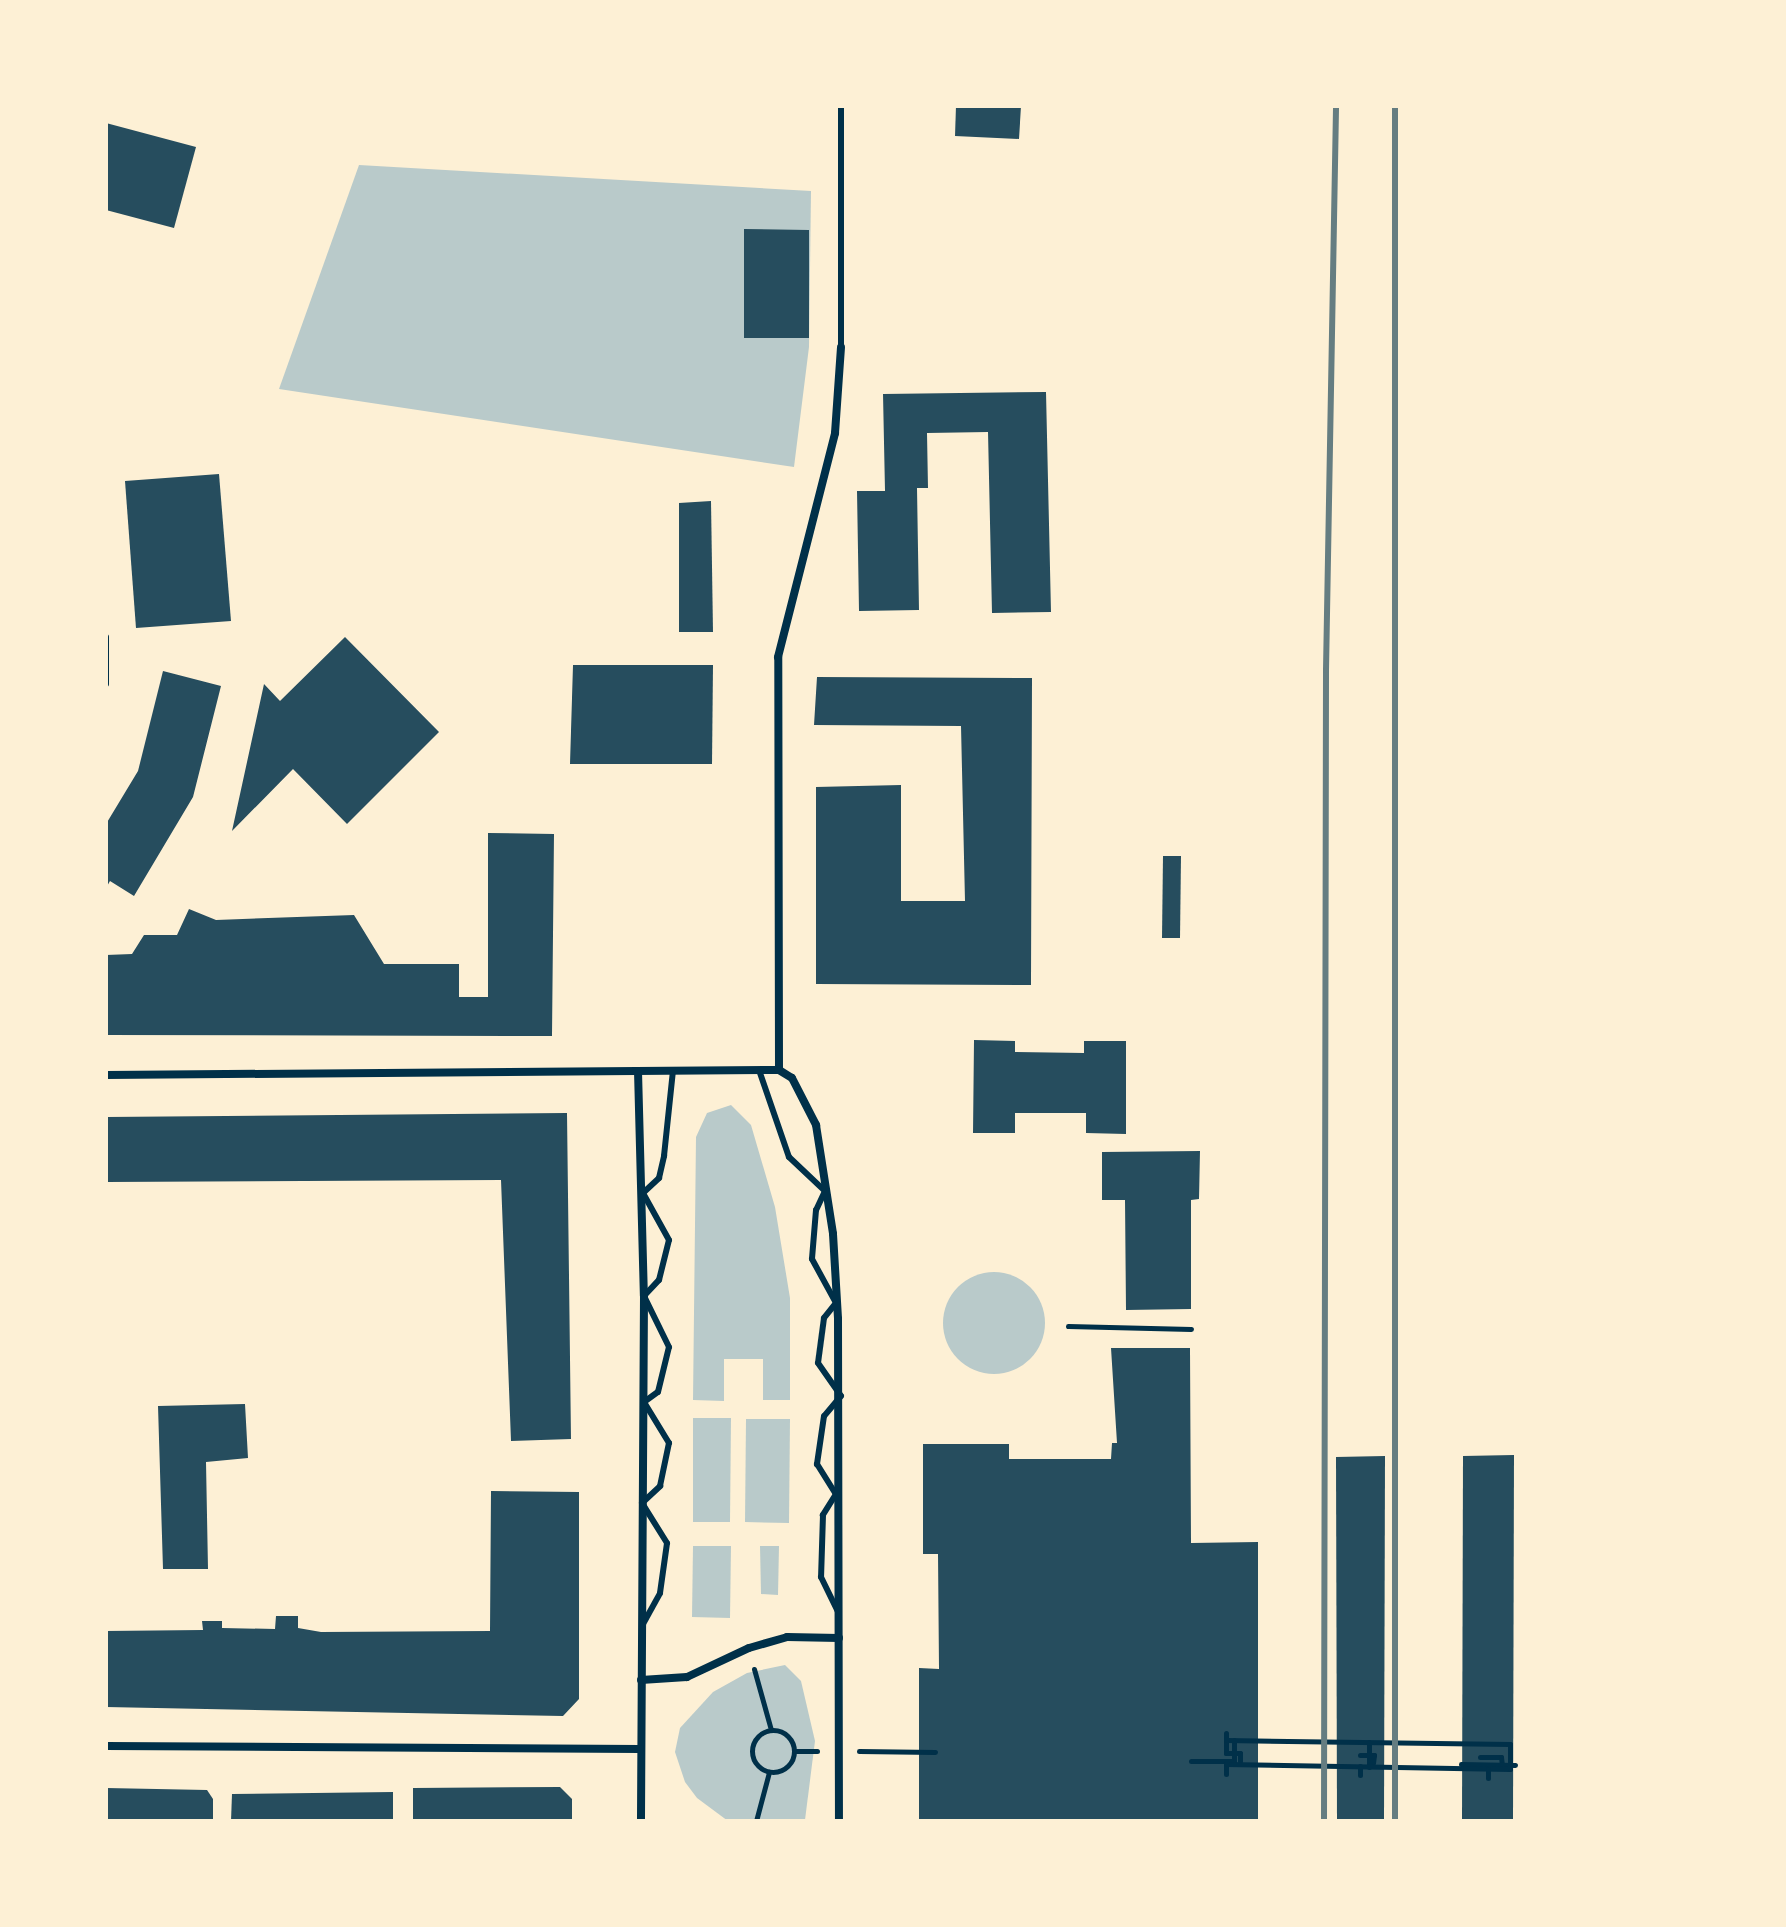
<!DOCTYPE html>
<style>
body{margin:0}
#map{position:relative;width:1786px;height:1927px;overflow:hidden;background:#fdf0d5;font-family:Barlow,sans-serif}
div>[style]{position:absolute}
.green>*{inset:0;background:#b9caca}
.round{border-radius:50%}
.building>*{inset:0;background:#264d5e}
.path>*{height:5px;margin:-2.5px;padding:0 2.5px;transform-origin:2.5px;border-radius:2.5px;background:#003049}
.path>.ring{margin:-2.5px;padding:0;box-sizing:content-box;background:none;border:5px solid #003049;border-radius:50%}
.service>*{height:6px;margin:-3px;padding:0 3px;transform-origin:3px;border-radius:3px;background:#003049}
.minor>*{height:8px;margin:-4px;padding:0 4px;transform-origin:4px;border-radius:4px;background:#003049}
.rail>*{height:6px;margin:-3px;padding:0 3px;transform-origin:3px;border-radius:3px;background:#657d81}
span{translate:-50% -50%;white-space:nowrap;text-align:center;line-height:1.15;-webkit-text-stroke:6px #fdf0d5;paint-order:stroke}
.frame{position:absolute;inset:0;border:108px solid #fdf0d5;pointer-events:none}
</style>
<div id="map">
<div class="green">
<i style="clip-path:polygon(359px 165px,811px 191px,809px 347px,794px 467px,279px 389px)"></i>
<i style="clip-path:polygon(731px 1105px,751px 1125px,775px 1207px,790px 1298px,790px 1400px,763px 1400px,763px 1359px,724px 1359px,724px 1401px,693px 1400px,696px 1137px,707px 1113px)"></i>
<i class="round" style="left:943px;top:1272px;width:102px;height:102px"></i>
<i style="clip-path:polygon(693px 1418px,731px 1418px,730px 1522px,693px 1522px)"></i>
<i style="clip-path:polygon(746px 1419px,790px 1419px,789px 1523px,745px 1522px)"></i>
<i style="clip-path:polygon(693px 1546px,731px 1546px,730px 1618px,692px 1617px)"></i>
<i style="clip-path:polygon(760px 1546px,779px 1546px,778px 1595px,761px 1594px)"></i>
<i style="clip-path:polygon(785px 1665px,801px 1681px,815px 1741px,805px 1820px,728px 1821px,697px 1798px,685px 1782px,675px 1752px,680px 1728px,713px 1692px,747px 1673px)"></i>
</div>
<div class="building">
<i style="clip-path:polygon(956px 106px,1021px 106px,1019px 139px,955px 136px)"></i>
<i style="clip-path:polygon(106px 123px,196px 147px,174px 228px,106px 210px)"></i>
<i style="clip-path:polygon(744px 229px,809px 230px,809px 338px,744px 338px)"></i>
<i style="clip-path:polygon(1046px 392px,1051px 612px,992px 613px,988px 432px,927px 433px,928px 488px,917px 488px,919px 610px,859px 611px,857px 491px,885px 491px,883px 394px)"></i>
<i style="clip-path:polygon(219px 474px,231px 621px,136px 628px,125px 481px)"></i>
<i style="clip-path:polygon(711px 501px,713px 632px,679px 632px,679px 503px)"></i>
<i style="clip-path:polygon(345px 637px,439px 732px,347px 824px,293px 769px,232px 831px,264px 684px,280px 701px)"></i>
<i style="clip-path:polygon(573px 665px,713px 665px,712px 764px,570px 764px)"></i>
<i style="clip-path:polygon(163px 671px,221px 686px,193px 797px,134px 896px,110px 881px,106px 888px,106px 824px,138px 771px)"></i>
<i style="clip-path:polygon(817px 677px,1032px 678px,1031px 985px,816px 984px,816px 787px,901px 785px,901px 901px,965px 901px,961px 726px,814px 725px)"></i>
<i style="clip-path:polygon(488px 833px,554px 834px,552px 1036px,106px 1035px,106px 955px,132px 954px,144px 935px,177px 935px,189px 909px,216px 920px,354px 915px,384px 964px,459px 964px,459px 997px,488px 997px)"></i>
<i style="clip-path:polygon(1163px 856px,1181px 856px,1180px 938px,1162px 938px)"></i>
<i style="clip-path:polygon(974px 1040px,1015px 1041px,1015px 1052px,1084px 1053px,1084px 1041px,1126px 1041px,1126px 1134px,1086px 1133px,1086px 1113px,1015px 1113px,1015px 1133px,973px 1133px)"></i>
<i style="clip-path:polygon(567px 1113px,571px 1439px,511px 1441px,501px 1180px,106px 1182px,106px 1117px)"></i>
<i style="clip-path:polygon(1200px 1151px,1199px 1199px,1191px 1200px,1191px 1309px,1126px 1310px,1125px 1200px,1102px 1200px,1102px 1152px)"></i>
<i style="clip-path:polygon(1111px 1348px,1190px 1348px,1191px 1543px,1258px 1542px,1258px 1821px,919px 1821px,919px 1668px,939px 1669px,938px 1554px,923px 1554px,923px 1444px,1009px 1444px,1009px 1459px,1111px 1459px,1112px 1443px,1117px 1443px)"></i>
<i style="clip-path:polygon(245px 1404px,248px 1458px,206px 1462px,208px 1569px,163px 1569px,158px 1406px)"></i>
<i style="clip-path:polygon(1514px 1455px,1513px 1821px,1462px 1821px,1463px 1456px)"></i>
<i style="clip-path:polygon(1385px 1456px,1384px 1821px,1337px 1821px,1336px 1457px)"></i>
<i style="clip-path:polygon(491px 1491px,579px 1492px,579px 1699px,563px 1716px,106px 1707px,106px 1631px,203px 1630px,202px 1621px,222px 1621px,222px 1628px,275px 1629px,276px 1616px,298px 1616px,298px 1628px,321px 1632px,490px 1631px)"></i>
<i style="clip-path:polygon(560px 1787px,572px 1799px,572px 1821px,413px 1821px,413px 1788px)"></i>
<i style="clip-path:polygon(106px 1788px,207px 1790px,213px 1799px,213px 1821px,106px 1821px)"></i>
<i style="clip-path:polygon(393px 1792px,393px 1821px,231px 1821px,232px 1794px)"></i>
</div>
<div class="path">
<i style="left:1068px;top:1326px;width:123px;rotate:1.4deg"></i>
<i style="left:754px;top:1669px;width:63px;rotate:74.4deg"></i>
<i class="ring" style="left:752px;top:1730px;width:37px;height:37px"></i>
<i style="left:1226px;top:1740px;width:13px;rotate:90deg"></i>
<i style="left:1226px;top:1753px;width:14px"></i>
<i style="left:1240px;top:1753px;width:8px;rotate:90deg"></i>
<i style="left:1234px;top:1740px;width:23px;rotate:90deg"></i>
<i style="left:794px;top:1751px;width:23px"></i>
<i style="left:859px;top:1751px;width:76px;rotate:0.8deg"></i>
<i style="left:1360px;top:1755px;width:14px"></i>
<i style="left:1374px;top:1755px;width:8px;rotate:97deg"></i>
<i style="left:1480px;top:1757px;width:21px"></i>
<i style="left:1501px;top:1757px;width:8px;rotate:83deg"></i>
<i style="left:1191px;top:1761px;width:40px"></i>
<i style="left:1461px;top:1764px;width:54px;rotate:1.1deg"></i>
<i style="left:1369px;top:1767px;width:25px;rotate:-90deg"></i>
<i style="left:1226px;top:1774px;width:10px;rotate:-90deg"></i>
<i style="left:1226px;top:1764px;width:284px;rotate:1deg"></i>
<i style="left:1510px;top:1769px;width:25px;rotate:-90deg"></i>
<i style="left:1510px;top:1744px;width:284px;rotate:-179.2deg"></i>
<i style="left:1226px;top:1740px;width:7px;rotate:-90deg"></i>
<i style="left:1360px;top:1775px;width:9px;rotate:-90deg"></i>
<i style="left:1488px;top:1778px;width:9px;rotate:-90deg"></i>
<i style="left:756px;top:1821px;width:51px;rotate:-75.1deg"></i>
</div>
<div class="service">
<i style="left:841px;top:106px;width:241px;rotate:90deg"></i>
<i style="left:106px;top:637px;width:47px;rotate:90deg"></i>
<i style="left:759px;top:1070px;width:92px;rotate:71deg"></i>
<i style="left:789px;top:1157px;width:50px;rotate:43.4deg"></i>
<i style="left:825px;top:1191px;width:21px;rotate:115deg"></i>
<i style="left:816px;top:1210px;width:49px;rotate:94.7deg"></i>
<i style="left:812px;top:1259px;width:50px;rotate:61.4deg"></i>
<i style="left:836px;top:1303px;width:19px;rotate:129deg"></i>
<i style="left:824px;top:1318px;width:45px;rotate:97.6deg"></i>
<i style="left:818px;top:1363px;width:40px;rotate:55.1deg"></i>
<i style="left:841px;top:1396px;width:26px;rotate:130deg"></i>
<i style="left:824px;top:1416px;width:49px;rotate:98.3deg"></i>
<i style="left:817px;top:1464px;width:36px;rotate:58deg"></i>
<i style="left:836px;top:1494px;width:25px;rotate:122deg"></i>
<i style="left:823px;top:1515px;width:62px;rotate:91.8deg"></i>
<i style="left:821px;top:1577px;width:39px;rotate:64deg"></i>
<i style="left:643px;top:1624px;width:35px;rotate:-61deg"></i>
<i style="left:660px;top:1593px;width:50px;rotate:-82deg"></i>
<i style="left:667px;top:1543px;width:47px;rotate:-122deg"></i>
<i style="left:642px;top:1503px;width:25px;rotate:-43deg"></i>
<i style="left:660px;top:1486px;width:44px;rotate:-78.2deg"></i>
<i style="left:669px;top:1443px;width:48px;rotate:-121.4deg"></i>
<i style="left:644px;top:1402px;width:17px;rotate:-36deg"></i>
<i style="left:658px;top:1392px;width:46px;rotate:-76.3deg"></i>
<i style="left:669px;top:1347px;width:57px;rotate:-116.1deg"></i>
<i style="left:644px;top:1296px;width:22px;rotate:-47deg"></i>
<i style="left:659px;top:1280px;width:41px;rotate:-76deg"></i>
<i style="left:669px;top:1240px;width:54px;rotate:-119deg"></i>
<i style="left:643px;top:1193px;width:22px;rotate:-43deg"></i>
<i style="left:659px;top:1178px;width:23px;rotate:-77deg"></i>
<i style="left:664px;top:1156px;width:86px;rotate:-84deg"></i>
</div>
<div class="minor">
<i style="left:779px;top:1070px;width:413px;rotate:-90.1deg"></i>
<i style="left:778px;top:657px;width:231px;rotate:-75.7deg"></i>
<i style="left:835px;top:433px;width:86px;rotate:-86deg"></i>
<i style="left:638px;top:1071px;width:225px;rotate:88.5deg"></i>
<i style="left:644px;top:1296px;width:525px;rotate:90.33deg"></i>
<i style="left:106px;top:1075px;width:673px;rotate:-0.43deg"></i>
<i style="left:779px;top:1070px;width:15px;rotate:32deg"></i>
<i style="left:792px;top:1078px;width:53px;rotate:62.9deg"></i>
<i style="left:816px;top:1125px;width:110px;rotate:81.1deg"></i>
<i style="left:833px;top:1234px;width:85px;rotate:86.6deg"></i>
<i style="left:838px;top:1319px;width:502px;rotate:89.89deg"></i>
<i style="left:641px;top:1680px;width:46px;rotate:-3.7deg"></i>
<i style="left:687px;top:1677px;width:68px;rotate:-25.1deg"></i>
<i style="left:749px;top:1648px;width:40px;rotate:-16deg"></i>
<i style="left:787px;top:1637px;width:52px;rotate:1.1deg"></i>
<i style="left:106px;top:1746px;width:534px;rotate:0.32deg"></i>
</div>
<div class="rail">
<i style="left:1324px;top:1821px;width:1151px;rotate:-89.9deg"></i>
<i style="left:1326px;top:670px;width:564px;rotate:-88.98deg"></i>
<i style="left:1395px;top:1821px;width:1715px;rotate:-90deg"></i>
</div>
<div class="frame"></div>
</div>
